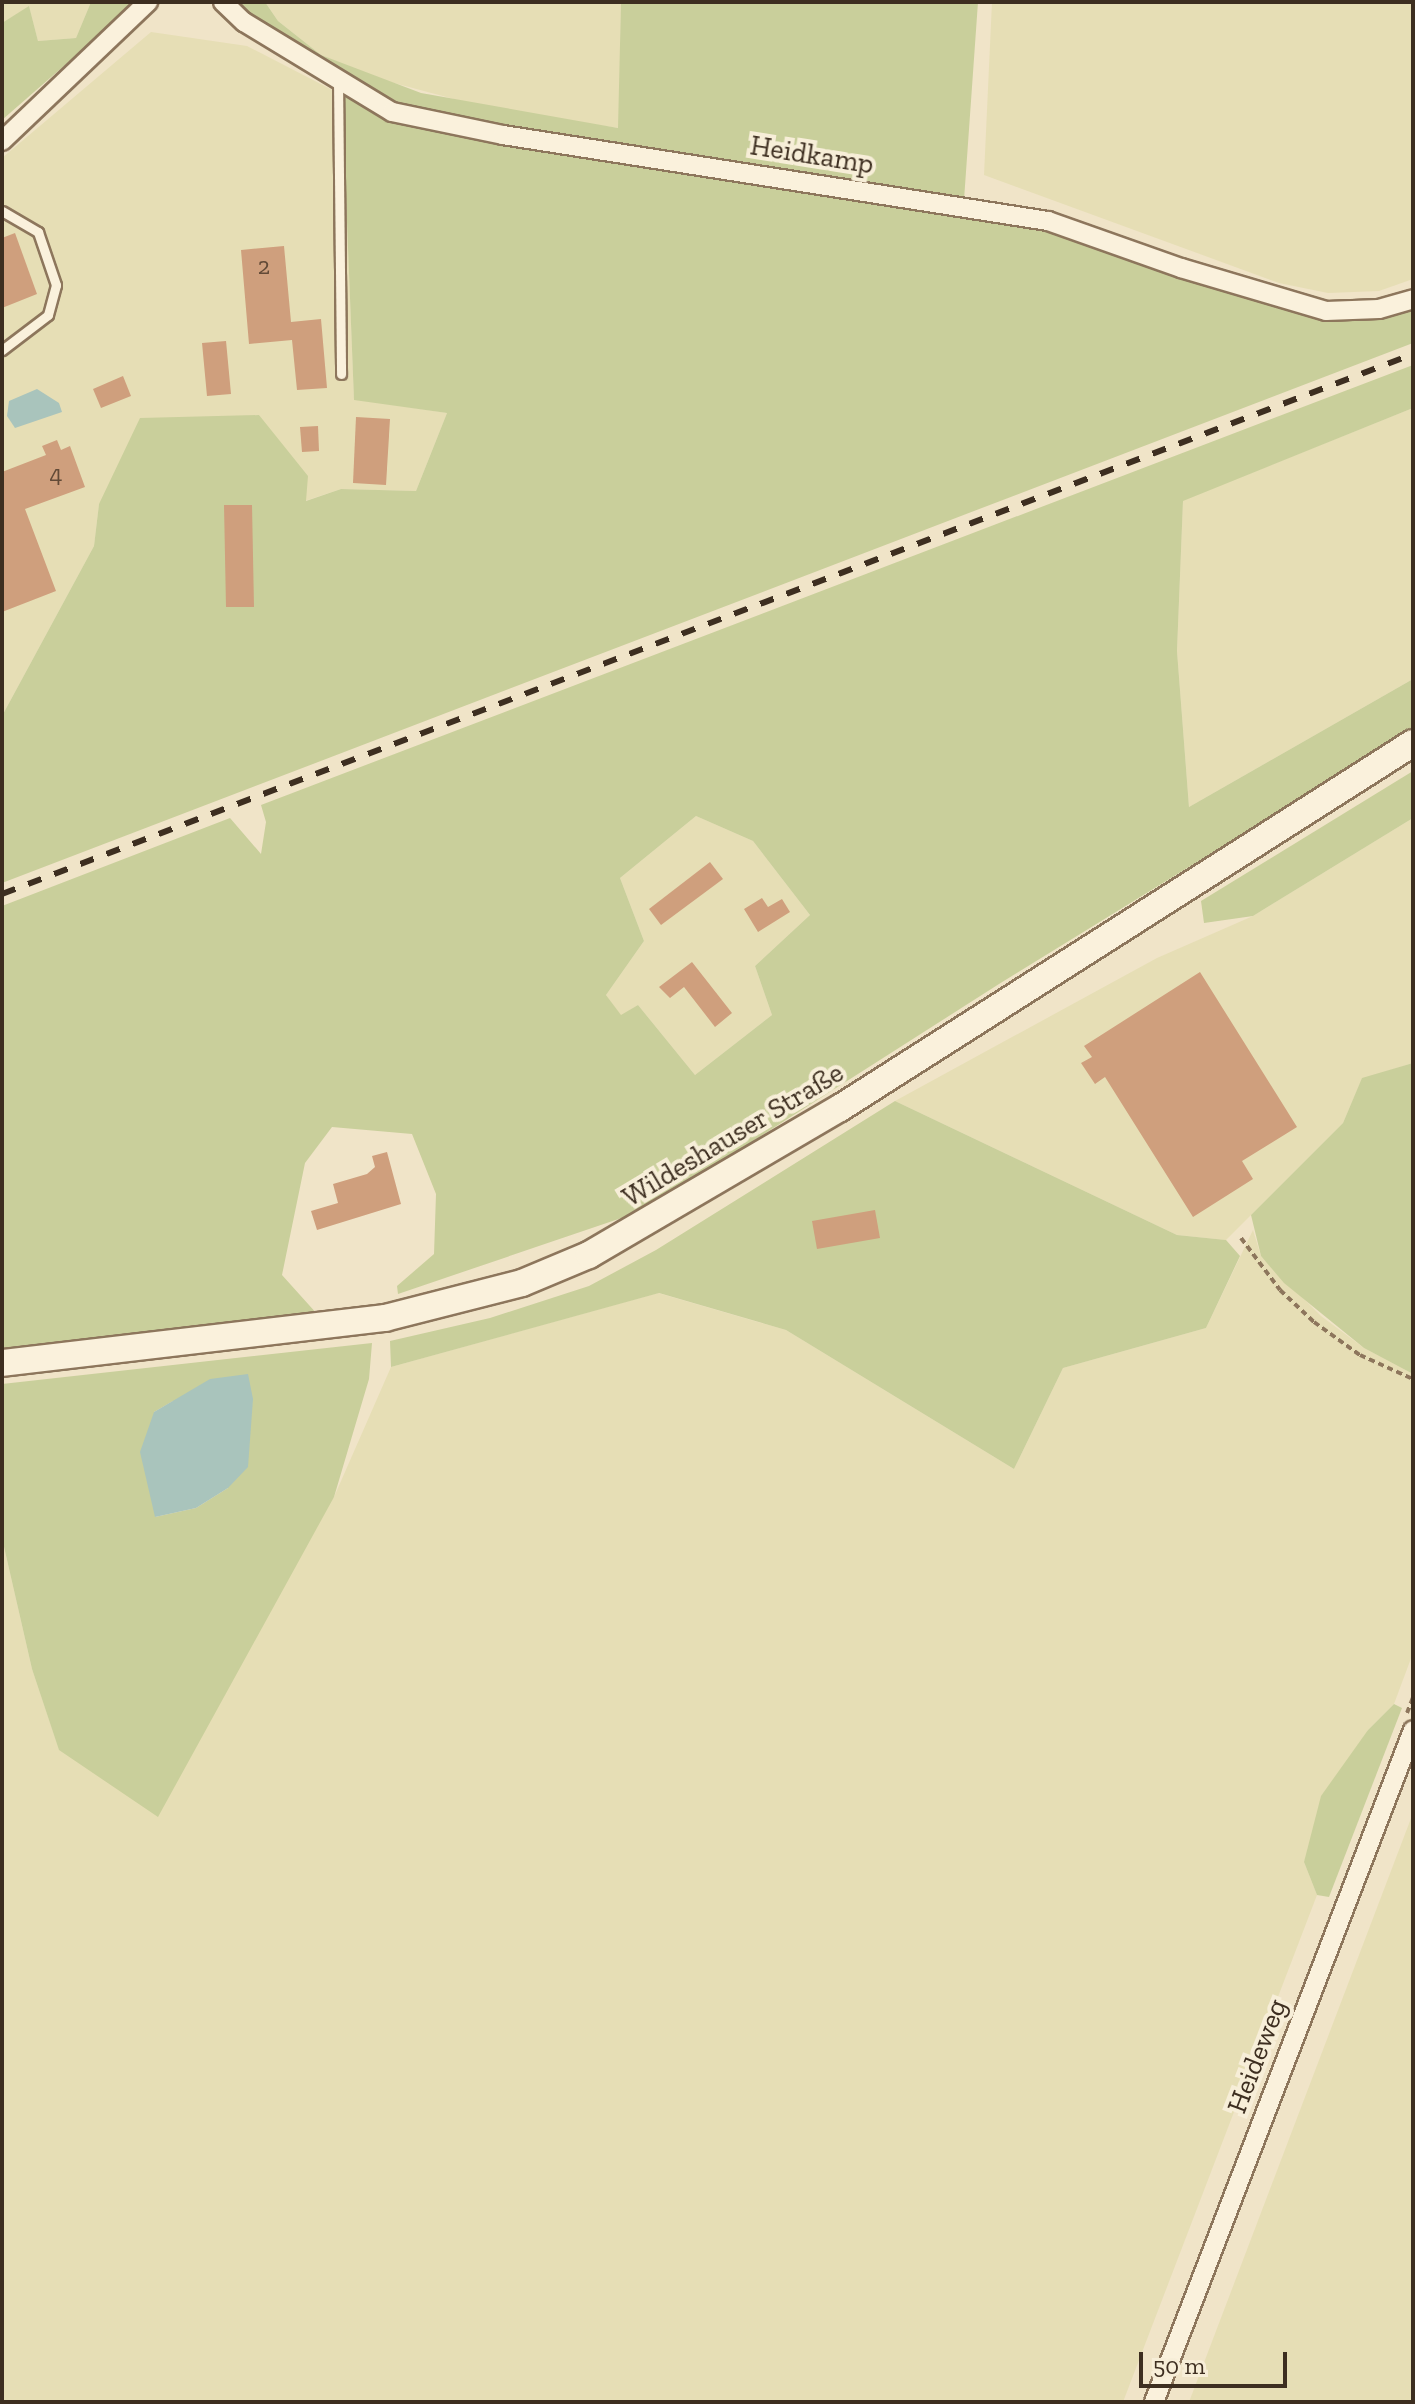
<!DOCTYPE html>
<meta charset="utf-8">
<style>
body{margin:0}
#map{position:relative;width:1415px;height:2404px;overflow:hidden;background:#f0e4c8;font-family:"Zilla Slab",serif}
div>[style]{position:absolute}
.farmland>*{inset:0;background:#e6deb5}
.green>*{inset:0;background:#c9cf9b}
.water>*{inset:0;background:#a9c4bc}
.building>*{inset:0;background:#cf9f7d}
.path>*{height:4px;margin-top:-2px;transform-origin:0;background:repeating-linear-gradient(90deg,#8d765c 0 6px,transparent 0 10px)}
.roads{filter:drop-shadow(2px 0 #8d765c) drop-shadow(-2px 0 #8d765c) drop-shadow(0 2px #8d765c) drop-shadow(0 -2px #8d765c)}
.service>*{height:9px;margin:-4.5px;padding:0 4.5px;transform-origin:4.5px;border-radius:4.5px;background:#faf1dc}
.minor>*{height:18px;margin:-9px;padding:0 9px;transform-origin:9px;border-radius:9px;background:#faf1dc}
.secondary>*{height:26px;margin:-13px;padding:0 13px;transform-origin:13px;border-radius:13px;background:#faf1dc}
.rail>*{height:6px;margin-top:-3px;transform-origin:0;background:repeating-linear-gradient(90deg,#3d2e20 0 14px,transparent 0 28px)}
span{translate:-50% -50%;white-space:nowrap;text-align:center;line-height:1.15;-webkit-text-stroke:8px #f7eed8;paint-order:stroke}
.number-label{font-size:24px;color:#624a37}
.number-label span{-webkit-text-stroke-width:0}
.street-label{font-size:28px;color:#3d2e20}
.frame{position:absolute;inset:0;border:4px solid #3d2e20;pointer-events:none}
.scale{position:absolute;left:1139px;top:2352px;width:148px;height:36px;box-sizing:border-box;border:4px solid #3d2e20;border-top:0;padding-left:10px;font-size:24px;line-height:28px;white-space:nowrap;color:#3d2e20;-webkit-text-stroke:6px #f7eed8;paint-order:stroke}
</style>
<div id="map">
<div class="farmland">
<i style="clip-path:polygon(2px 2px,91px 2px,76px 38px,38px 41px,29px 7px,2px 23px)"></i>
<i style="clip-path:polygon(265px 2px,621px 2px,619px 128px,495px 110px,379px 79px,321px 55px,278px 21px)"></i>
<i style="clip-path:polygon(992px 2px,1413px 2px,1413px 279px,1379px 291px,1328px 293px,1279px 283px,984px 175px)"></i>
<i style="clip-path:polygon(151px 32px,247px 46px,342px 95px,354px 399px,447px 413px,416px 491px,341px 489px,305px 501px,259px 415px,202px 419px,99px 504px,94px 546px,2px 716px,2px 158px)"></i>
<i style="clip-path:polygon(1413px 408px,1413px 679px,1189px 807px,1177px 651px,1183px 500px)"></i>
<i style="clip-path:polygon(696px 816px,753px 841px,810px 915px,755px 966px,772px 1015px,695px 1075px,638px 1005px,621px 1016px,606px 995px,644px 941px,620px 878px)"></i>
<i style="clip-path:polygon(1413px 818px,1413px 1063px,1362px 1079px,1343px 1123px,1226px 1240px,1177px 1235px,895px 1101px,1157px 958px,1253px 916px)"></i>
<i style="clip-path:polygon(1253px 1230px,1261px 1256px,1321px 1316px,1364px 1348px,1413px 1374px,1413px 1653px,1394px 1704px,1368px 1730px,1304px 1862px,1317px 1895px,1123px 2402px,2px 2402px,2px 1538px,32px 1669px,59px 1749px,334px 1497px,391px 1367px,658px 1293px,786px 1330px,1014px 1469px,1063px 1368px,1206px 1328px)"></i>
<i style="clip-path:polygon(1413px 1813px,1413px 2402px,1189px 2402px)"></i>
</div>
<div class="green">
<i style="clip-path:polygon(91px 2px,137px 2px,2px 120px,2px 23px,29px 6px,38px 41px,76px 38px)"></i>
<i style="clip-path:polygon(234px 2px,265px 2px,278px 21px,321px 55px,421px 93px,618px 128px,621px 2px,978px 2px,964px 200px,505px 131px,392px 106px,246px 15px)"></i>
<i style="clip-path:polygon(342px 95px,391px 118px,1049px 228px,1277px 306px,1327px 316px,1413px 304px,1413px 343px,2px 883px,2px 716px,94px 546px,99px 504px,140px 418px,259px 415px,308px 476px,306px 501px,341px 489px,416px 491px,447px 413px,354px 400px)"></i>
<i style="clip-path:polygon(evenodd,1413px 365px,1413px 408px,1183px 501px,1177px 651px,1189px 807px,1413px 679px,1413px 729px,999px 984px,645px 1210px,398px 1294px,397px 1286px,434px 1254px,436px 1194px,412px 1134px,332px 1127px,305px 1163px,282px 1275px,318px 1315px,2px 1351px,2px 906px,230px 818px,261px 854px,266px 822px,261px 805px,1413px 365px,696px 816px,753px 841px,810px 915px,755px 966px,772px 1015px,695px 1075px,638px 1005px,621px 1015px,606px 995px,644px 941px,620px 878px,696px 816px)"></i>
<i style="clip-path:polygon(1413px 771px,1413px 818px,1253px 916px,1204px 923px,1201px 901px)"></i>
<i style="clip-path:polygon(1413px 1063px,1413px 1374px,1364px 1348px,1284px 1283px,1261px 1256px,1251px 1215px,1343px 1123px,1362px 1078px)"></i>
<i style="clip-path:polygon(895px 1101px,1177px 1235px,1226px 1240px,1240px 1256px,1206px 1328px,1063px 1368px,1014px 1469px,786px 1330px,659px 1293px,391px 1367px,390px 1341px,490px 1318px,589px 1286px,656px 1250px)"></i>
<i style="clip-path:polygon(evenodd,372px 1343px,369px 1379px,334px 1497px,158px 1817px,59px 1750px,32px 1669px,2px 1538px,2px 1384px,372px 1343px,173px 1401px,228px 1488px,196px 1508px,155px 1517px,154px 1412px,173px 1401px)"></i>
<i style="clip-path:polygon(1394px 1704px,1402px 1708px,1329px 1897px,1317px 1895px,1304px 1862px,1321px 1796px,1368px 1730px)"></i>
</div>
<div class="water">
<i style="clip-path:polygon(37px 389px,59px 403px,62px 412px,15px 428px,7px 416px,9px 401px)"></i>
<i style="clip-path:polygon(248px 1374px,253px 1399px,248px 1467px,228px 1488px,196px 1508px,155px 1517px,140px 1452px,154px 1412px,210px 1379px)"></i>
</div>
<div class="building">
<i style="clip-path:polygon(15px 233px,37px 294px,2px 308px,2px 238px)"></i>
<i style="clip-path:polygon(284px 246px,291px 322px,321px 319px,327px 388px,297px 390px,292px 340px,249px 344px,241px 250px)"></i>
<i style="clip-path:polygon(226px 341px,231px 394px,207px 396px,202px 343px)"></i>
<i style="clip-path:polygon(123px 376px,131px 396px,101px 408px,93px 389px)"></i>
<i style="clip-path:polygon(356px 417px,390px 419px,386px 485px,353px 483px)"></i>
<i style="clip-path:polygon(318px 426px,319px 451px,302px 452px,300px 427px)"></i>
<i style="clip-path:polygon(57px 440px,61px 450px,70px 446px,85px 487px,25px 509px,56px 591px,2px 612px,2px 472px,46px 455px,42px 446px)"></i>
<i style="clip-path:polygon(224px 505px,252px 505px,254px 607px,226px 607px)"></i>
<i style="clip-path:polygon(710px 862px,723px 879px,661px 925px,649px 909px)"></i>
<i style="clip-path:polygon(762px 898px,768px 907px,782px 899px,790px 912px,758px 932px,744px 909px)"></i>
<i style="clip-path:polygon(692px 962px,732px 1013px,715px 1027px,684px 987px,670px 998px,659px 987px)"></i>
<i style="clip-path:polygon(1200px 972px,1297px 1127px,1242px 1161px,1253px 1179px,1193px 1217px,1105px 1077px,1095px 1084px,1081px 1063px,1092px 1057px,1084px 1046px)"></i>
<i style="clip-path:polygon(387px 1152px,401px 1204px,317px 1230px,311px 1211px,338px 1203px,333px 1184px,367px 1174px,375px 1167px,372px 1156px)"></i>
<i style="clip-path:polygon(875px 1210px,880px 1238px,817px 1249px,812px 1221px)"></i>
</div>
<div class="path">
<i style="left:1241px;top:1238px;width:65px;rotate:53.1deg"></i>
<i style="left:1280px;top:1290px;width:47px;rotate:43.3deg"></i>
<i style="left:1314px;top:1322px;width:57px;rotate:35.7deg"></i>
<i style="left:1360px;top:1355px;width:58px;rotate:24.4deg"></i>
<i style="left:1407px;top:1713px;width:17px;rotate:-69deg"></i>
</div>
<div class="roads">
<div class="service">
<i style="left:338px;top:80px;width:294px;rotate:89.4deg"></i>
<i style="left:2px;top:211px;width:42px;rotate:30.3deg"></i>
<i style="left:38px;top:232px;width:56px;rotate:71.2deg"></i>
<i style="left:56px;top:285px;width:31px;rotate:105deg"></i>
<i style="left:48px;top:315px;width:58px;rotate:142.7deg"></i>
</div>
<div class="minor">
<i style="left:223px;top:2px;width:29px;rotate:44deg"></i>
<i style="left:244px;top:22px;width:173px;rotate:31.3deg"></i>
<i style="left:392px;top:112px;width:113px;rotate:11.7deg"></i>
<i style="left:503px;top:135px;width:552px;rotate:8.97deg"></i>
<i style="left:1048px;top:221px;width:141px;rotate:19.5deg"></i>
<i style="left:1181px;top:268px;width:151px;rotate:16.5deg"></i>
<i style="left:1326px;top:311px;width:53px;rotate:-2.2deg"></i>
<i style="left:1379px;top:309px;width:35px;rotate:-16deg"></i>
<i style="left:2px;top:141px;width:202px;rotate:-43.6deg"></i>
<i style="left:1154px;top:2402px;width:720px;rotate:-68.92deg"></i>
</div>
<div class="secondary">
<i style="left:2px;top:1363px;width:386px;rotate:-6.7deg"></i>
<i style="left:385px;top:1318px;width:141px;rotate:-14.3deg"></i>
<i style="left:522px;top:1283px;width:73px;rotate:-22.7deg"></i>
<i style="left:589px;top:1255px;width:291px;rotate:-30.4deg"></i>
<i style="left:840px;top:1108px;width:679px;rotate:-32.5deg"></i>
</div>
</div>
<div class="rail">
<i style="left:2px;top:894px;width:1511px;rotate:-20.94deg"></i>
</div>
<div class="number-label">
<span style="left:264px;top:266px">2</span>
<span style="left:56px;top:474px">4</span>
</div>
<div class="street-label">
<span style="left:812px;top:155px;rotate:9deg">Heidkamp</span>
<span style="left:733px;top:1135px;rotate:-31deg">Wildeshauser Straße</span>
<span style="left:1257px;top:2056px;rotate:-69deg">Heideweg</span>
</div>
<div class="frame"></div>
<div class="scale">50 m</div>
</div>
